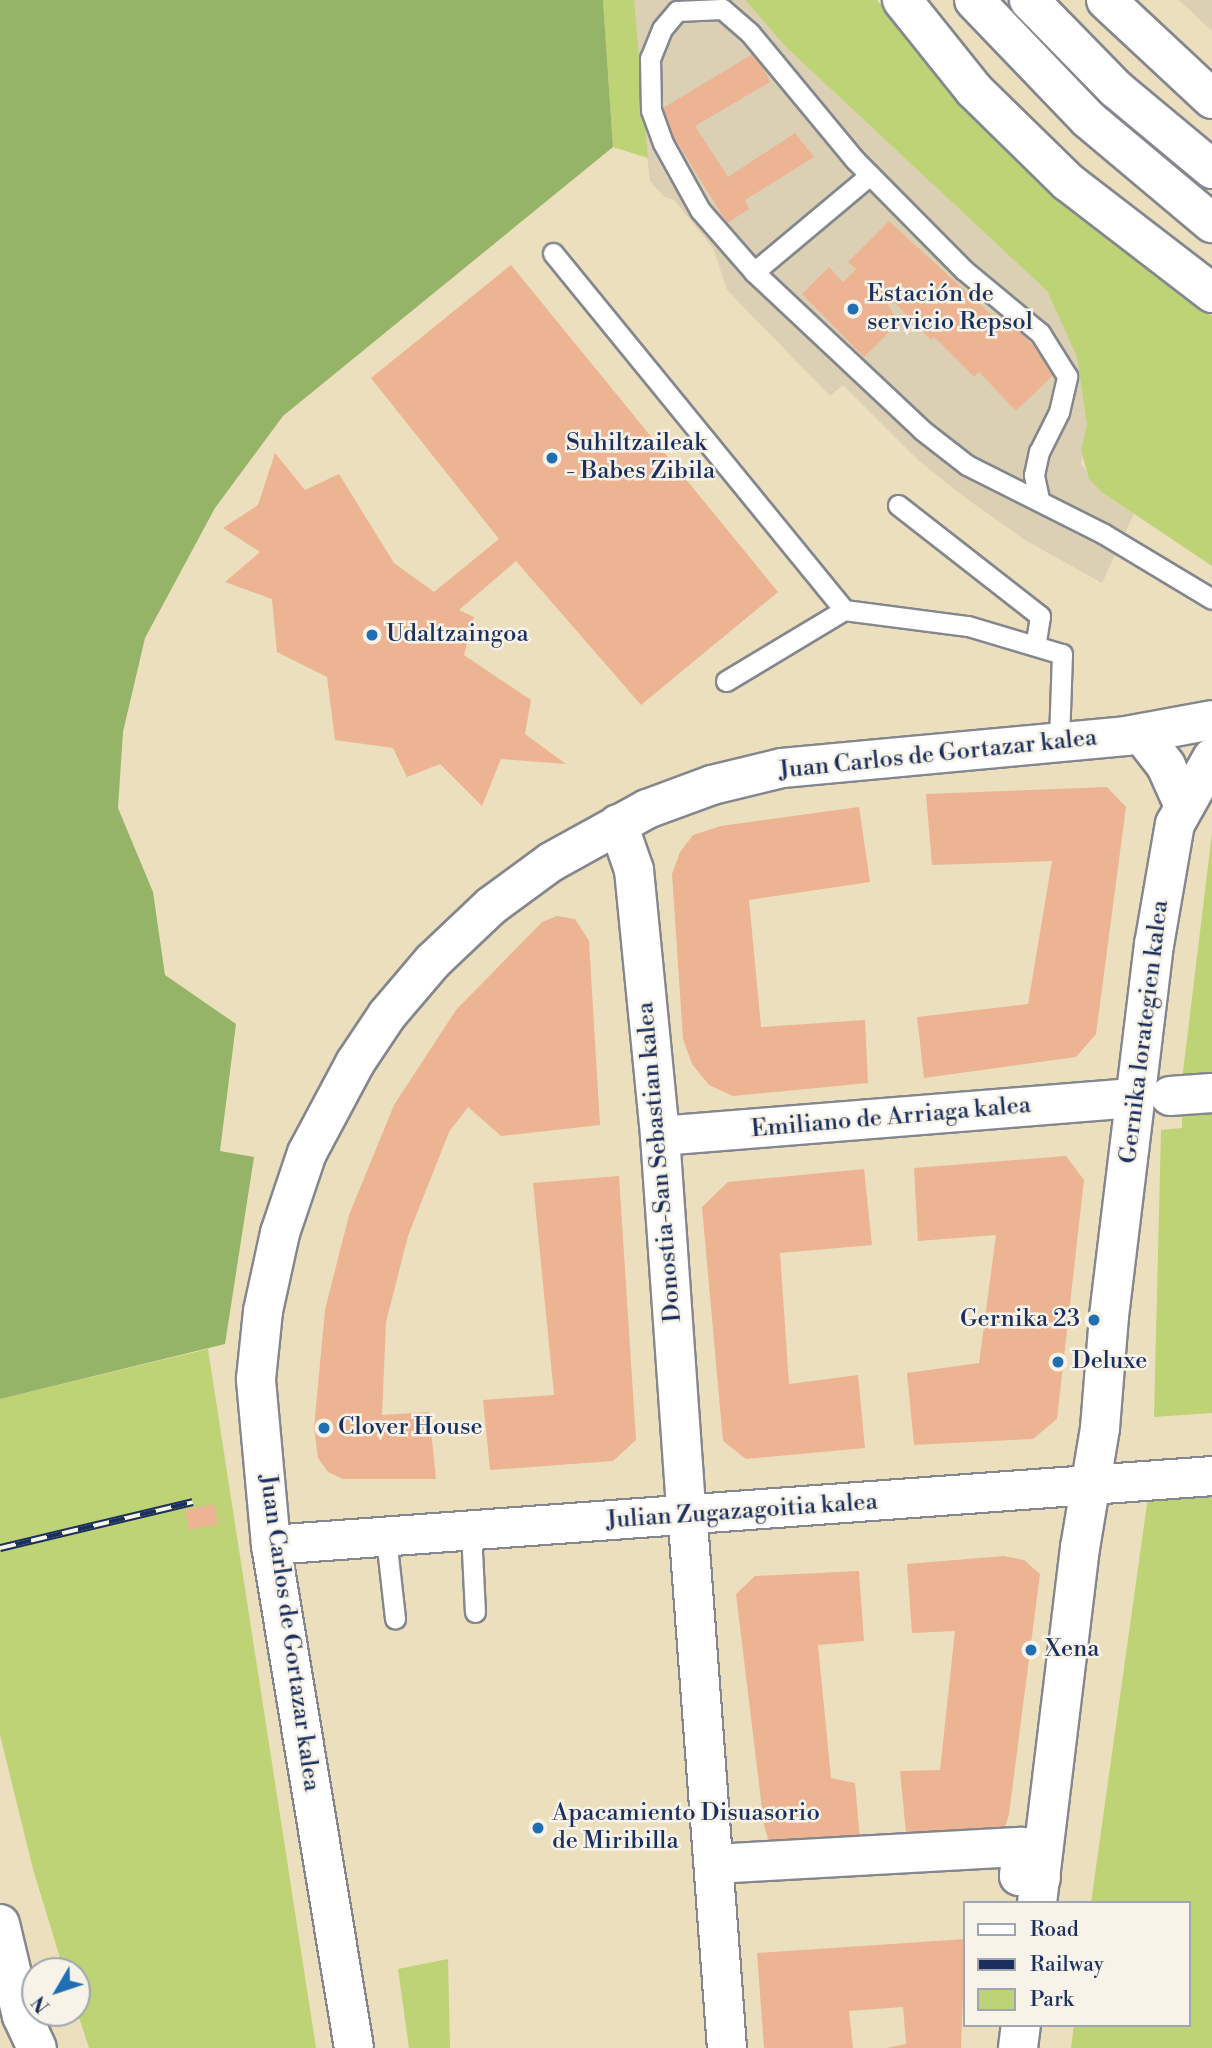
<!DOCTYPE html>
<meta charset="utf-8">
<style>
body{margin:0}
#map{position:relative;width:1212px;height:2048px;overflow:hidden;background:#ecdfbe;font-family:"Libre Bodoni",serif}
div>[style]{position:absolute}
.built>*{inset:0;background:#dbd0b4}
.green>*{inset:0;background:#bed276}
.forest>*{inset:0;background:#96b467}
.building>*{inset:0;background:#ecb492}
.roads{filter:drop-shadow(2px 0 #84878e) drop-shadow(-2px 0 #84878e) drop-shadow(0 2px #84878e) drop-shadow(0 -2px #84878e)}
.lane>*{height:19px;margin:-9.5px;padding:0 9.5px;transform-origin:9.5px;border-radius:9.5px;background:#fff}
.street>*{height:38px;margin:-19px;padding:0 19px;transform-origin:19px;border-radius:19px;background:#fff}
.secondary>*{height:38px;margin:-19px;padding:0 19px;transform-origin:19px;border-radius:19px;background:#fff}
.highway>*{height:38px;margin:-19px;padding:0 19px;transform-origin:19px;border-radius:19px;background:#fff}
.rail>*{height:8px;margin-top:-4px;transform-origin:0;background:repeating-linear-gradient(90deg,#f7f3e8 0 16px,#1b2f5e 0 32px);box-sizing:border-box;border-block:2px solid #1b2f5e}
.dots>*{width:19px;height:19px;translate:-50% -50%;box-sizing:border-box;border:4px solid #f7f3e8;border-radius:50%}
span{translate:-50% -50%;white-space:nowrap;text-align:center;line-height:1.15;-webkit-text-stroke:5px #f7f3e8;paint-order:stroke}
.poi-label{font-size:24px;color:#1b2f5e}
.left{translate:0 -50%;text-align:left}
.right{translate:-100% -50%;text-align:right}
.street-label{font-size:24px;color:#1b2f5e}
.legend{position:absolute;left:963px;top:1901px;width:228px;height:126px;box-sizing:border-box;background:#f7f3e8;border:2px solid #9fa5b1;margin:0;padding:9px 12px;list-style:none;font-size:21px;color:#1b2f5e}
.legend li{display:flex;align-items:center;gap:14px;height:35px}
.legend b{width:35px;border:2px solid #9fa5b1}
.north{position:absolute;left:21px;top:1957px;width:70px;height:70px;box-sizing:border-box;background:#f7f3e8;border:2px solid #9fa5b1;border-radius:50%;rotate:231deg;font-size:19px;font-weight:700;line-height:28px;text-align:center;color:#1b2f5e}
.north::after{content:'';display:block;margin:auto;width:24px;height:32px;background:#1f6fb2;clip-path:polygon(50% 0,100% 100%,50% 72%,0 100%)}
</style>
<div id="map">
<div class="built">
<i style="clip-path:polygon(629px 0,745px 0,787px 48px,1047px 291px,1077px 357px,1088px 425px,1081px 464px,1103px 493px,1134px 514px,1102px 583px,1025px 540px,967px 499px,918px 460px,843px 385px,830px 396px,727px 290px,713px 248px,674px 200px,664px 197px,650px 181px)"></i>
<i style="clip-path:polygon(1179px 0,1212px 0,1212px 31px)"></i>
</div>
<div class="green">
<i style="clip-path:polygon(603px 0,634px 0,648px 158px,613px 147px)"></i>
<i style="clip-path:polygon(745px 0,877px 0,954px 98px,1034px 175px,1117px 247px,1212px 316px,1212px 566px,1103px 493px,1089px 479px,1081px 450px,1087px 425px,1077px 357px,1047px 291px,787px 48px)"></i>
<i style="clip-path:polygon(1212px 833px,1212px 1413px,1154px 1417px,1161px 1130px,1182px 1128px,1183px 1072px)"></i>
<i style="clip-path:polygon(208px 1349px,316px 2048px,89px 2048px,77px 2011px,77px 1971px,64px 1971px,33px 1869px,0 1735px,0 1399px)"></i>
<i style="clip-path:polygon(1212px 1496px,1212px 2048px,1071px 2048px,1074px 2025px,1189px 2025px,1189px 1903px,1091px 1903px,1148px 1497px)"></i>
<i style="clip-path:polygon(448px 1959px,450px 2048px,409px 2048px,398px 1969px)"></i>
</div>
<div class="forest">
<i style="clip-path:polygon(0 0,603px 0,613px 147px,283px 416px,215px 508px,145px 638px,123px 732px,118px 808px,153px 892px,165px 975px,236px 1024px,220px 1151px,254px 1157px,225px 1344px,0 1399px)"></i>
</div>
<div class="building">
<i style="clip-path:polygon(756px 52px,770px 82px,695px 126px,728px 177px,795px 133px,814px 157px,745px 200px,749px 209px,727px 223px,658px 111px)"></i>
<i style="clip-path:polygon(889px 221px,1011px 333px,1016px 328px,1058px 370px,1016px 411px,979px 372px,974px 377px,934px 337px,931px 340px,888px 296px,883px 295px,898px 323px,864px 357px,802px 294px,829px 267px,843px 282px,856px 269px,848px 262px)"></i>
<i style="clip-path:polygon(511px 265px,778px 592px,641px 705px,516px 561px,459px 610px,474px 617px,464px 655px,531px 700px,525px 734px,566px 764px,501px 759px,482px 806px,440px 764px,407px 777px,393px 748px,335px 740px,327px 677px,277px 652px,272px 599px,225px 582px,260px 552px,223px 528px,258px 505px,275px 453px,305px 490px,339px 474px,394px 563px,434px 592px,499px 539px,371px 378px)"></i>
<i style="clip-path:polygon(1107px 787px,1126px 807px,1096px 1034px,1076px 1057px,924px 1078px,917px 1017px,1028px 1004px,1052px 861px,932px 865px,926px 794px)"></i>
<i style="clip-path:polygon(859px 807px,870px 882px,749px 900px,761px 1027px,865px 1020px,868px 1083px,733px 1096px,709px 1085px,692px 1064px,683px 1039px,672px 874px,680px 852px,693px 835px,721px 826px)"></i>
<i style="clip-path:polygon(557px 916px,575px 919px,589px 941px,600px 1125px,501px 1136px,468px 1107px,449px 1132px,408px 1236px,386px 1322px,382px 1415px,429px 1412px,436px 1479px,343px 1479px,328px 1472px,318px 1458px,314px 1428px,325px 1310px,349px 1215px,394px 1105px,456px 1010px,542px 922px)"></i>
<i style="clip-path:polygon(1066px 1156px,1084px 1180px,1057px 1419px,1033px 1439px,914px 1445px,907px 1373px,979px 1363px,996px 1235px,918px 1241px,914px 1168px)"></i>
<i style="clip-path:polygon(864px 1169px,872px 1245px,780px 1253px,789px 1384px,858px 1375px,865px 1448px,746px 1459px,723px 1441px,702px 1207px,728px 1182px)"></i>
<i style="clip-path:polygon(619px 1176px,636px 1440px,613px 1461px,490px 1470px,483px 1400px,554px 1395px,533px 1183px)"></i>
<i style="clip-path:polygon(214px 1504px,218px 1524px,189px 1530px,185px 1510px)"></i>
<i style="clip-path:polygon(1004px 1556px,1024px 1560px,1040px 1574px,1009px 1814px,1005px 1827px,993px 1835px,907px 1843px,900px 1771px,940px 1770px,955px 1631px,912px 1633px,907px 1564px)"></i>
<i style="clip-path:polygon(859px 1571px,864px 1641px,818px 1645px,831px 1778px,855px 1783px,861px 1851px,778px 1847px,768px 1839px,764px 1825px,736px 1594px,755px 1576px)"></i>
<i style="clip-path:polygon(965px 1939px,961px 2048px,886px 2048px,906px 2044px,903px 2007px,849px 2011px,853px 2048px,764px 2048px,757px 1953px)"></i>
</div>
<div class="roads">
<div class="lane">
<i style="left:553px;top:253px;width:461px;rotate:50.8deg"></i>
<i style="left:844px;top:610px;width:125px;rotate:7.4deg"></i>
<i style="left:968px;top:626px;width:98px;rotate:16.6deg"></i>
<i style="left:1062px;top:654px;width:87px;rotate:92deg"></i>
<i style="left:754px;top:272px;width:151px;rotate:-39.9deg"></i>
<i style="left:1039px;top:499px;width:25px;rotate:-102deg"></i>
<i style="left:1034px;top:475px;width:24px;rotate:-78deg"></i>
<i style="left:1039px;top:452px;width:45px;rotate:-63.4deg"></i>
<i style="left:1059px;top:412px;width:37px;rotate:-77deg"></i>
<i style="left:1067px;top:376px;width:51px;rotate:-122.1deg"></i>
<i style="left:1040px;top:333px;width:99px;rotate:-140.3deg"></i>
<i style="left:964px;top:270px;width:155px;rotate:-134.7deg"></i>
<i style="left:855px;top:160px;width:165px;rotate:-129.6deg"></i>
<i style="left:750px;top:33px;width:37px;rotate:-139deg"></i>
<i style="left:722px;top:9px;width:45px;rotate:177.5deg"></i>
<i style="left:677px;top:11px;width:23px;rotate:130deg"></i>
<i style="left:662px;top:29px;width:31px;rotate:112deg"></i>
<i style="left:650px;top:58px;width:52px;rotate:88.9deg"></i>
<i style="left:651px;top:110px;width:35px;rotate:70deg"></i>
<i style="left:663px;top:143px;width:77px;rotate:61.1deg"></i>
<i style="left:700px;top:210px;width:82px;rotate:48.9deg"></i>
<i style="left:754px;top:272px;width:231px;rotate:43.2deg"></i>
<i style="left:922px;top:430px;width:57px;rotate:37.9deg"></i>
<i style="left:967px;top:465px;width:153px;rotate:26.7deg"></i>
<i style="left:1104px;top:534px;width:126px;rotate:31deg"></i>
<i style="left:898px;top:505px;width:180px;rotate:38deg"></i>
<i style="left:1040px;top:616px;width:30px;rotate:99deg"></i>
<i style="left:726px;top:681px;width:138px;rotate:-31deg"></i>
<i style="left:471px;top:1531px;width:81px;rotate:87.2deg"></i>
<i style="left:386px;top:1538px;width:81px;rotate:83.6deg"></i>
</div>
<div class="street">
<i style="left:1146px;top:740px;width:33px;rotate:52deg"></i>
<i style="left:1166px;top:766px;width:44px;rotate:65.8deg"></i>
<i style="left:618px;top:824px;width:49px;rotate:70.8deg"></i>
<i style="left:634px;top:870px;width:267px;rotate:84.4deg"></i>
<i style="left:660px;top:1136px;width:369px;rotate:86deg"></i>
<i style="left:1170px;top:1096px;width:42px;rotate:-4.1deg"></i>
<i style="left:660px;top:1136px;width:462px;rotate:-4.6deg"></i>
<i style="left:689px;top:1536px;width:513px;rotate:85.76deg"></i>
<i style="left:271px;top:1545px;width:944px;rotate:-4.19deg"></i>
<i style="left:714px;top:1864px;width:308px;rotate:-3.2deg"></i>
<i style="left:1022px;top:1847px;width:29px;rotate:96deg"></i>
<i style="left:1019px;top:1876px;width:22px;rotate:5deg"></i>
<i style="left:0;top:1924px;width:95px;rotate:76.6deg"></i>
<i style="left:22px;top:2016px;width:35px;rotate:65deg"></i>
<i style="left:354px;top:2048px;width:510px;rotate:-99.37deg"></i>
<i style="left:271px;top:1545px;width:167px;rotate:-95.2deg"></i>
<i style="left:256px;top:1379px;width:68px;rotate:-84.1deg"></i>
<i style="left:263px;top:1311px;width:80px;rotate:-77.7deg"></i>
<i style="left:280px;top:1233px;width:84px;rotate:-71.4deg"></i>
<i style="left:307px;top:1153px;width:102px;rotate:-61.9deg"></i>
<i style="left:355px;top:1063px;width:58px;rotate:-56.3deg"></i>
<i style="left:387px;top:1015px;width:71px;rotate:-49.6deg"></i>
<i style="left:433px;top:961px;width:80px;rotate:-43.5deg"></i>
<i style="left:491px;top:906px;width:74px;rotate:-36.3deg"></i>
<i style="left:551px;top:862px;width:110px;rotate:-28.9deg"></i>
<i style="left:647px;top:809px;width:69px;rotate:-20.3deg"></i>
<i style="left:712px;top:785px;width:72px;rotate:-13.7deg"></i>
<i style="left:782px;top:768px;width:345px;rotate:-5.3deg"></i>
<i style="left:1126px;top:736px;width:87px;rotate:-10.5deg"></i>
</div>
<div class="secondary">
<i style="left:1037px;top:1903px;width:358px;rotate:-83.1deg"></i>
<i style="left:1080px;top:1548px;width:122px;rotate:-80.5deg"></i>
<i style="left:1100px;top:1428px;width:112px;rotate:-85.4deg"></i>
<i style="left:1109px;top:1316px;width:374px;rotate:-83.1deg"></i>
<i style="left:1154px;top:945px;width:123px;rotate:-80.2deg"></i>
<i style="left:1175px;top:824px;width:76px;rotate:-60.7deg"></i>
<i style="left:1018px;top:2048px;width:23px;rotate:-83deg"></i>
</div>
<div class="highway">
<i style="left:902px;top:0;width:115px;rotate:51.3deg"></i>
<i style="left:974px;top:90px;width:132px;rotate:44.4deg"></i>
<i style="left:1068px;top:182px;width:182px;rotate:37.6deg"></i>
<i style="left:974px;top:0;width:165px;rotate:46.2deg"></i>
<i style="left:1088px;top:119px;width:162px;rotate:40deg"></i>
<i style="left:1029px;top:0;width:124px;rotate:45.7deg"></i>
<i style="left:1116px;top:89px;width:125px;rotate:39.8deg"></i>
<i style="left:1106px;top:0;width:145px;rotate:43deg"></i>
</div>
</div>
<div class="rail">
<i style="left:0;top:1548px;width:198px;rotate:-13.4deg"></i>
</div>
<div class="dots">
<i style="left:853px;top:309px;background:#1f6fb2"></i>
<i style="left:552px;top:458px;background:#1f6fb2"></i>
<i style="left:372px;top:635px;background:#1f6fb2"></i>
<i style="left:1094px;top:1320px;background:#1f6fb2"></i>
<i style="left:1058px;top:1362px;background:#1f6fb2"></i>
<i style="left:324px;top:1428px;background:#1f6fb2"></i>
<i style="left:1031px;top:1650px;background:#1f6fb2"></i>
<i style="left:538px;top:1828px;background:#1f6fb2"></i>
</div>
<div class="poi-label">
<span class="left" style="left:867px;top:309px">Estación de<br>servicio Repsol</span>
<span class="left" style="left:566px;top:458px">Suhiltzaileak<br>- Babes Zibila</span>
<span class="left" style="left:386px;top:635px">Udaltzaingoa</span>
<span class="right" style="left:1080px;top:1320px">Gernika 23</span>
<span class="left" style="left:1072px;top:1362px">Deluxe</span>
<span class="left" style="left:338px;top:1428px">Clover House</span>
<span class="left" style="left:1045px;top:1650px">Xena</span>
<span class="left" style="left:552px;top:1828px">Apacamiento Disuasorio<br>de Miribilla</span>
</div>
<div class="street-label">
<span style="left:938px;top:755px;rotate:-6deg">Juan Carlos de Gortazar kalea</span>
<span style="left:1145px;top:1032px;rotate:-83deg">Gernika lorategien kalea</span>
<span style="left:891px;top:1118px;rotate:-5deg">Emiliano de Arriaga kalea</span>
<span style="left:660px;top:1162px;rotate:-95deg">Donostia-San Sebastian kalea</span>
<span style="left:742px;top:1512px;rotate:-4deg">Julian Zugazagoitia kalea</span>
<span style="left:289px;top:1633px;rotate:82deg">Juan Carlos de Gortazar kalea</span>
</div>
<ul class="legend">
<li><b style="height:9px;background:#fff"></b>Road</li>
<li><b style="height:9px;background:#1b2f5e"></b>Railway</li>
<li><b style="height:19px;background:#bed276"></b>Park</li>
</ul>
<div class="north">N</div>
</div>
